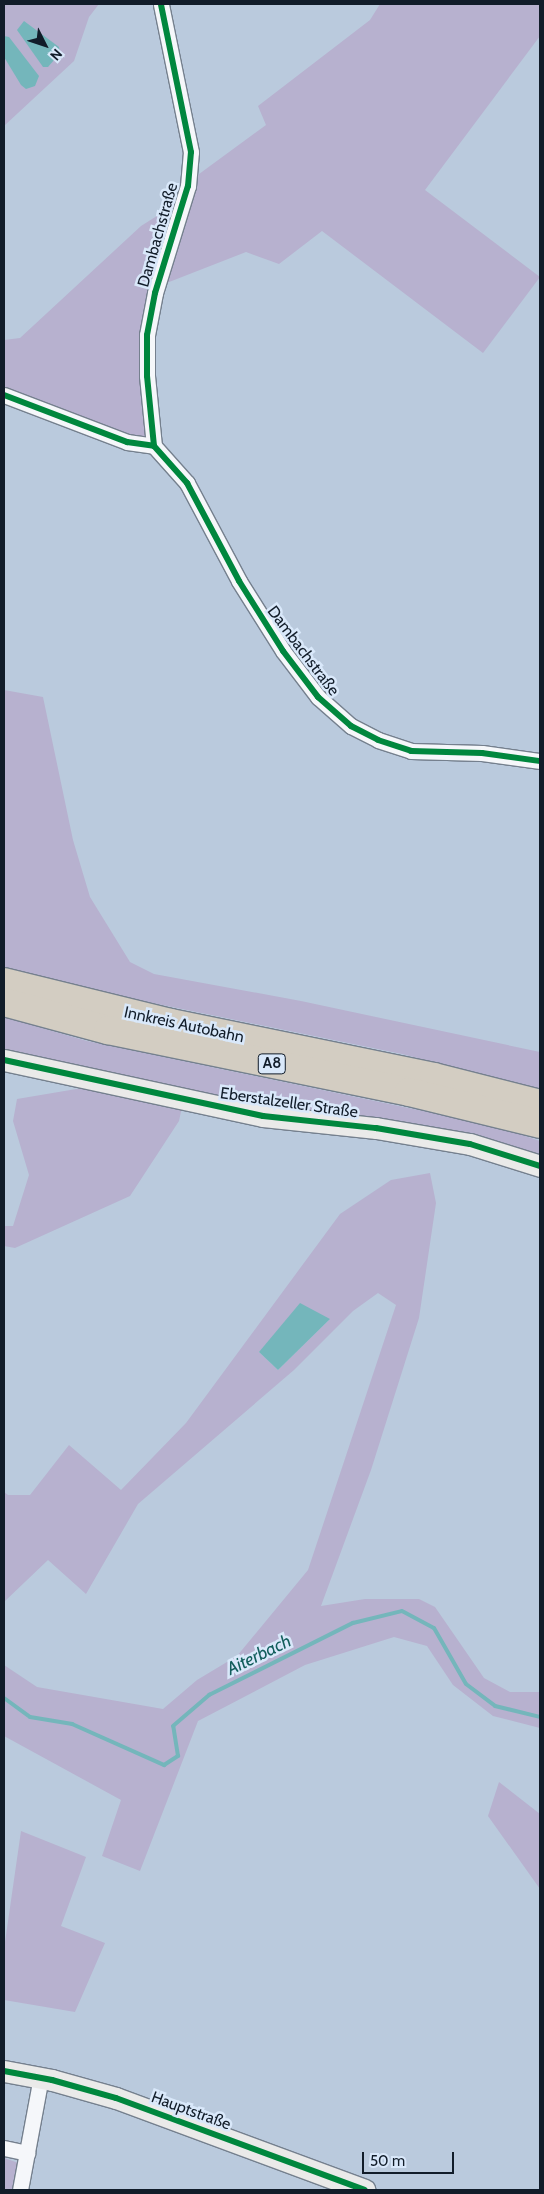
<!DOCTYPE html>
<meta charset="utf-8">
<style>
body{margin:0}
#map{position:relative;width:544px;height:2194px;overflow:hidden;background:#bacadd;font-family:Cabin,sans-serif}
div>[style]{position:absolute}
.green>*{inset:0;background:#b7b1cf}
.water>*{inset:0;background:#74b6bb}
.stream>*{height:4px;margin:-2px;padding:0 2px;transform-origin:2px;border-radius:2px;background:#74b6bb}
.roads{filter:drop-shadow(1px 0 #75808e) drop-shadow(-1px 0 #75808e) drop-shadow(0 1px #75808e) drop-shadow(0 -1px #75808e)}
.street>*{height:15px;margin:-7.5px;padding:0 7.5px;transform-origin:7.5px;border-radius:7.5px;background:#f5f7fa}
.secondary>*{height:21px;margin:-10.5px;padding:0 10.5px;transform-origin:10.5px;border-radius:10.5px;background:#eaeae9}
.highway>*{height:28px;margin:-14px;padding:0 14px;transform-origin:14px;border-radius:14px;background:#d3cdc2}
.cycleway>*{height:6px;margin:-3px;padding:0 3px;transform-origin:3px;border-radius:3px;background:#00873e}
span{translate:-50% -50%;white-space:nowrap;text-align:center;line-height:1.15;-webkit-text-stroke:5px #d9e8fa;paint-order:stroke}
.shield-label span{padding:1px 4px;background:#d9e8fa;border:1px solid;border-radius:4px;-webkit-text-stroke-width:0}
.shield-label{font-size:15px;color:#111c29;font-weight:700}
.street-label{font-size:16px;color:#111c29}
.water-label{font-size:18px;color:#135e5c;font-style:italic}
.frame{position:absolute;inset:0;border:5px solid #111c29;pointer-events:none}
.north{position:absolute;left:20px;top:20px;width:50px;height:50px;-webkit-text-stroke:4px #d9e8fa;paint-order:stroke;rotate:131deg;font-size:14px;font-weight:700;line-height:20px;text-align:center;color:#111c29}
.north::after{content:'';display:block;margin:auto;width:18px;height:22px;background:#111c29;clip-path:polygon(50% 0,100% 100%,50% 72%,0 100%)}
.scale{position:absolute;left:362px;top:2152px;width:92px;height:22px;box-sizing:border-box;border:2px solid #111c29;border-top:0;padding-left:6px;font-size:15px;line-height:18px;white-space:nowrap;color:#111c29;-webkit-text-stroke:4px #d9e8fa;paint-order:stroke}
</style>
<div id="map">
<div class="green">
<i style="clip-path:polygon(4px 4px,99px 4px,89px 17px,74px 61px,4px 126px)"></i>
<i style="clip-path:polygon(380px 4px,540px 4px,540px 36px,425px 190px,540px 277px,483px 353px,322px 231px,279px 264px,246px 252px,164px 284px,195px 177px,266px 125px,258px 106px,370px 20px)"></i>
<i style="clip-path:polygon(179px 202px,148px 312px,151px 453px,6px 400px,4px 412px,4px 340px,20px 338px,141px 226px)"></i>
<i style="clip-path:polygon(4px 690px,43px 697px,73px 840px,90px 897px,130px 962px,154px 974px,301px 1001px,540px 1052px,540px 1090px,402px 1054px,84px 989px,4px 968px)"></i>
<i style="clip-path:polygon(4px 1017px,87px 1041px,495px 1126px,540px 1141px,540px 1159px,261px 1110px,4px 1053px)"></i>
<i style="clip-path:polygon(94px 1086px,182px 1107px,179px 1121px,130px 1196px,15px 1248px,4px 1246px,4px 1226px,13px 1226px,29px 1175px,13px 1121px,17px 1099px)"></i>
<i style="clip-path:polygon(evenodd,430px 1173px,436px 1203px,419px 1318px,371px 1470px,321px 1606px,365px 1599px,419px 1599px,435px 1607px,484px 1678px,510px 1692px,540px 1692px,540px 1728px,493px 1716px,453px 1685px,427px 1646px,394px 1637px,305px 1665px,198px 1721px,140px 1871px,102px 1856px,121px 1800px,4px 1736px,4px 1665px,37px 1687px,163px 1709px,197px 1680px,237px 1656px,308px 1570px,396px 1305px,378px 1293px,353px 1311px,294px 1370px,138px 1504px,86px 1594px,48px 1560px,4px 1602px,4px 1492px,8px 1495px,30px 1495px,69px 1445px,121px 1490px,186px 1423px,340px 1214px,391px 1180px,430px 1173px,330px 1319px,278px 1370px,259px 1352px,330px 1319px)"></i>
<i style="clip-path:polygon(499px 1782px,540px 1814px,540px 1889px,488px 1816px)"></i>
<i style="clip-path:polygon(21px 1831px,86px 1857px,61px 1926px,105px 1943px,75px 2012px,4px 2000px,4px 1949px)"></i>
<i style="clip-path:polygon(4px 2158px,30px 2167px,25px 2190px,4px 2190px)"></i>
</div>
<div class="water">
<i style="clip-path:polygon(24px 21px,59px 47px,60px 53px,48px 67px,43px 67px,17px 30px)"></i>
<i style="clip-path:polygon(4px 36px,9px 37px,39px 76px,35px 86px,26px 89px,21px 85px,4px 57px)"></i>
<i style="clip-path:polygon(300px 1303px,330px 1319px,278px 1370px,259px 1352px)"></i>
</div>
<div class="stream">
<i style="left:4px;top:1698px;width:32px;rotate:36deg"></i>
<i style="left:30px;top:1717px;width:43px;rotate:9.5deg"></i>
<i style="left:72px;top:1724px;width:101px;rotate:24deg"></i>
<i style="left:164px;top:1765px;width:17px;rotate:-33deg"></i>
<i style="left:178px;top:1756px;width:30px;rotate:-99deg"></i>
<i style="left:173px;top:1726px;width:48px;rotate:-40.7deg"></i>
<i style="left:209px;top:1695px;width:161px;rotate:-26.6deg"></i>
<i style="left:353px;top:1623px;width:50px;rotate:-13.8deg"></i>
<i style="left:402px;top:1611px;width:36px;rotate:28deg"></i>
<i style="left:434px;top:1628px;width:64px;rotate:60.3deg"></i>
<i style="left:466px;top:1684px;width:36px;rotate:37deg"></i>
<i style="left:495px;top:1706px;width:46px;rotate:13.7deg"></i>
</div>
<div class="roads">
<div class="street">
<i style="left:4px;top:395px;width:132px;rotate:20.9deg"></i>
<i style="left:127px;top:442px;width:27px;rotate:8deg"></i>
<i style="left:154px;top:446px;width:50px;rotate:48.3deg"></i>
<i style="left:187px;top:483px;width:111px;rotate:62deg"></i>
<i style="left:239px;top:581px;width:83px;rotate:57.8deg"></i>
<i style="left:283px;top:651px;width:58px;rotate:52.7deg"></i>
<i style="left:318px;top:697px;width:44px;rotate:41.3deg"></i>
<i style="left:351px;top:726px;width:30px;rotate:27deg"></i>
<i style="left:378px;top:740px;width:35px;rotate:18deg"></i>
<i style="left:411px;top:751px;width:71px;rotate:1.6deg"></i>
<i style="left:482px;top:753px;width:59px;rotate:7.9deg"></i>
<i style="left:154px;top:446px;width:70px;rotate:-95.7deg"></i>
<i style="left:147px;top:376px;width:41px;rotate:-90deg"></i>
<i style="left:147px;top:335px;width:43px;rotate:-79.2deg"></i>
<i style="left:155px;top:293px;width:112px;rotate:-72.9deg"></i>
<i style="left:188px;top:186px;width:34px;rotate:-85deg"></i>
<i style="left:191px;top:152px;width:151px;rotate:-101.5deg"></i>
<i style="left:4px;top:2148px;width:24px;rotate:12deg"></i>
<i style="left:20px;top:2190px;width:115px;rotate:-79.5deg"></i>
</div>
<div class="secondary">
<i style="left:4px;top:1060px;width:265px;rotate:12.2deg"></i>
<i style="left:263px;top:1116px;width:114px;rotate:6.1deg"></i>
<i style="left:376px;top:1128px;width:95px;rotate:9.7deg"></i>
<i style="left:470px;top:1144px;width:73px;rotate:17.4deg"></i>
<i style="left:4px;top:2071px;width:49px;rotate:10.6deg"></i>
<i style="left:52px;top:2080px;width:66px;rotate:15.7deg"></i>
<i style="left:116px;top:2098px;width:265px;rotate:20.3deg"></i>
</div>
<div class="highway">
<i style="left:4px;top:982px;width:172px;rotate:13.8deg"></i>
<i style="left:171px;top:1023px;width:268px;rotate:11.6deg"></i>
<i style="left:434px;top:1077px;width:109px;rotate:14.3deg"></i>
<i style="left:4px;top:1002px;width:108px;rotate:15.1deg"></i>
<i style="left:108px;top:1030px;width:307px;rotate:11.6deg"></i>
<i style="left:409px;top:1092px;width:135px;rotate:13.7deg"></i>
</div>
</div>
<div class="cycleway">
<i style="left:4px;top:395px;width:132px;rotate:20.9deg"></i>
<i style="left:127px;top:442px;width:27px;rotate:8deg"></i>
<i style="left:154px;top:446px;width:50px;rotate:48.3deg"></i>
<i style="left:187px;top:483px;width:111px;rotate:62deg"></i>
<i style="left:239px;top:581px;width:83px;rotate:57.8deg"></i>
<i style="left:283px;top:651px;width:58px;rotate:52.7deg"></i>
<i style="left:318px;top:697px;width:44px;rotate:41.3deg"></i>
<i style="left:351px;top:726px;width:30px;rotate:27deg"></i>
<i style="left:378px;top:740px;width:35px;rotate:18deg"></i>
<i style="left:411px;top:751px;width:71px;rotate:1.6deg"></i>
<i style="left:482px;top:753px;width:59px;rotate:7.9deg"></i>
<i style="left:154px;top:446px;width:70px;rotate:-95.7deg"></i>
<i style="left:147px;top:376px;width:41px;rotate:-90deg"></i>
<i style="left:147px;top:335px;width:43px;rotate:-79.2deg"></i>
<i style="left:155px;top:293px;width:112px;rotate:-72.9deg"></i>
<i style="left:188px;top:186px;width:34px;rotate:-85deg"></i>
<i style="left:191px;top:152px;width:151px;rotate:-101.5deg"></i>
<i style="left:4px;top:1060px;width:265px;rotate:12.2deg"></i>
<i style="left:263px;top:1116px;width:114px;rotate:6.1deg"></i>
<i style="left:376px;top:1128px;width:95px;rotate:9.7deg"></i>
<i style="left:470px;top:1144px;width:73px;rotate:17.4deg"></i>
<i style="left:4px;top:2071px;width:49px;rotate:10.6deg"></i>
<i style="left:52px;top:2080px;width:66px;rotate:15.7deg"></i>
<i style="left:116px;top:2098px;width:265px;rotate:20.3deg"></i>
</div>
<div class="shield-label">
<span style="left:272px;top:1064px">A8</span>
</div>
<div class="street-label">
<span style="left:158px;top:235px;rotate:-74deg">Dambachstraße</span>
<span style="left:303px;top:651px;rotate:53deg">Dambachstraße</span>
<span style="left:184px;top:1025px;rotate:12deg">Innkreis Autobahn</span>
<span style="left:289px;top:1103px;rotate:8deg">Eberstalzeller Straße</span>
<span style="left:191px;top:2111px;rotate:20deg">Hauptstraße</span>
</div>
<div class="water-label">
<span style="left:259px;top:1655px;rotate:-26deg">Aiterbach</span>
</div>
<div class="frame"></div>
<div class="north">N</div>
<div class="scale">50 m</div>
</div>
